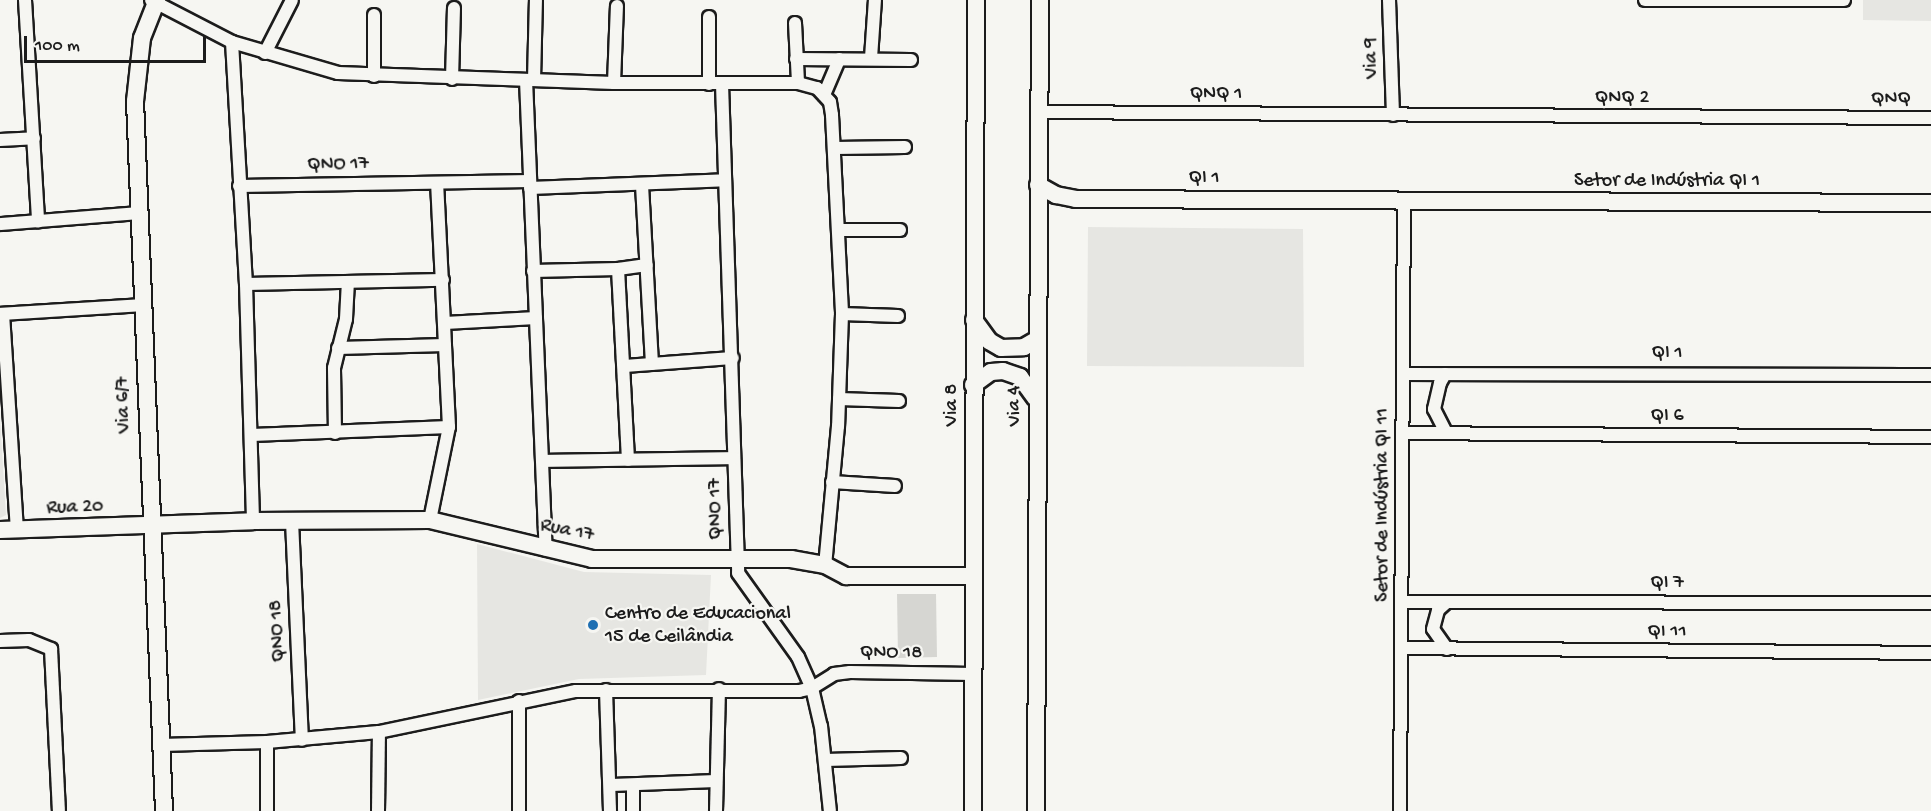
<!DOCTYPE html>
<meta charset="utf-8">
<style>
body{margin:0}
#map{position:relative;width:1931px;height:811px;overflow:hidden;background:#f6f6f2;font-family:"Gochi Hand",sans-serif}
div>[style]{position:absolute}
.built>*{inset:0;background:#e6e6e2}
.green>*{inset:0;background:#d6d6d2}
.roads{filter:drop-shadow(2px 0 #1c1c1c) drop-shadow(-2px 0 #1c1c1c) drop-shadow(0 2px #1c1c1c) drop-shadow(0 -2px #1c1c1c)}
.street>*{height:12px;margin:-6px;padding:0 6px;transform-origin:6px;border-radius:6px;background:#f6f6f2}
.secondary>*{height:16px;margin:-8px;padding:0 8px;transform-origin:8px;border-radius:8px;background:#f6f6f2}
.dots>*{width:16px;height:16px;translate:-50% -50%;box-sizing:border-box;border:3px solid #f6f6f2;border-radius:50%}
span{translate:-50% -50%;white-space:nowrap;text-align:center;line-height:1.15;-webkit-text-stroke:4.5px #f6f6f2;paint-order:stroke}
.street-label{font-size:20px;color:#1c1c1c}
.poi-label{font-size:20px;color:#1c1c1c}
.left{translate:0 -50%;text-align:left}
.scale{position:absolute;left:24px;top:36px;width:182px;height:27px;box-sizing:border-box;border:3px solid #1c1c1c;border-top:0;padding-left:8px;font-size:18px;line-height:21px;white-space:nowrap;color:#1c1c1c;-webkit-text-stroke:4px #f6f6f2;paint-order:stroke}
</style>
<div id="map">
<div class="built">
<i style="clip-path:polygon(1863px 0,1931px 0,1931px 21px,1863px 20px)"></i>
<i style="clip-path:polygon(1088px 227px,1303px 229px,1304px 367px,1087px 366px)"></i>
<i style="clip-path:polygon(0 416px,6px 515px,0 518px)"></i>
<i style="clip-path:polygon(477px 544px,584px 572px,711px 575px,706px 675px,579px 679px,478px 700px)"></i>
</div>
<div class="green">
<i style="clip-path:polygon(897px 594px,936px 594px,937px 657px,898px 658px)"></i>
</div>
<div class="roads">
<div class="street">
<i style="left:25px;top:0;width:222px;rotate:86.6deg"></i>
<i style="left:151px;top:0;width:91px;rotate:27.4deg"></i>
<i style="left:232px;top:42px;width:110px;rotate:16.3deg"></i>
<i style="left:338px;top:73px;width:276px;rotate:2.1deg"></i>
<i style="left:614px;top:83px;width:184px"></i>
<i style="left:798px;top:83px;width:20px;rotate:15deg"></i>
<i style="left:817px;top:88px;width:19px;rotate:47deg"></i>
<i style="left:830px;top:102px;width:13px;rotate:81deg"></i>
<i style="left:832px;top:115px;width:199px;rotate:87.1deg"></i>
<i style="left:842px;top:314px;width:112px;rotate:92deg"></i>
<i style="left:838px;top:426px;width:140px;rotate:95.3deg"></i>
<i style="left:1389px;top:0;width:115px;rotate:88deg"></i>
<i style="left:1645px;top:0;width:199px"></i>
<i style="left:374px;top:15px;width:61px;rotate:90deg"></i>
<i style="left:709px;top:17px;width:67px;rotate:90deg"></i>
<i style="left:795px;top:23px;width:60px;rotate:87.1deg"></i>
<i style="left:232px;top:42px;width:242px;rotate:86.7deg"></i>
<i style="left:246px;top:284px;width:237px;rotate:88.3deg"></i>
<i style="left:265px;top:53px;width:59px;rotate:-63deg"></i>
<i style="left:871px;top:58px;width:58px;rotate:-86.1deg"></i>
<i style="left:796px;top:59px;width:115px;rotate:0.5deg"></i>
<i style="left:452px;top:79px;width:71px;rotate:-88.4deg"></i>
<i style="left:526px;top:80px;width:470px;rotate:87.6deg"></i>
<i style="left:534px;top:80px;width:80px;rotate:-88.6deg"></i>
<i style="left:614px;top:83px;width:77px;rotate:-87.8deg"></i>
<i style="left:722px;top:84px;width:489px;rotate:88.1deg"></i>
<i style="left:738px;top:573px;width:103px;rotate:54.5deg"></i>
<i style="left:798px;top:657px;width:34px;rotate:66deg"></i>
<i style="left:812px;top:688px;width:39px;rotate:77deg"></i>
<i style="left:821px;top:726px;width:85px;rotate:84deg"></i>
<i style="left:824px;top:95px;width:39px;rotate:-67deg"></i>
<i style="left:1039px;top:112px;width:892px;rotate:0.39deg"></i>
<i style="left:0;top:140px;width:34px;rotate:-3deg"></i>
<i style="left:835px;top:148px;width:70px;rotate:-0.8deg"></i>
<i style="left:642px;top:185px;width:179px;rotate:86.8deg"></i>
<i style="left:239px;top:186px;width:291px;rotate:-1deg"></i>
<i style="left:530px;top:188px;width:195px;rotate:-2.3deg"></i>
<i style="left:0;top:224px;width:140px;rotate:-4.5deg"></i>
<i style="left:839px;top:230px;width:61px"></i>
<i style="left:618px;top:269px;width:29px;rotate:-8deg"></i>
<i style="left:533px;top:271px;width:85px;rotate:-1.3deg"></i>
<i style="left:618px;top:269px;width:191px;rotate:87deg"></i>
<i style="left:246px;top:284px;width:197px;rotate:-1.2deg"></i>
<i style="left:0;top:314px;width:142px;rotate:-3.6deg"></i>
<i style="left:3px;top:314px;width:217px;rotate:86.3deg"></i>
<i style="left:842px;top:314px;width:56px;rotate:2deg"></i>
<i style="left:445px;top:323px;width:91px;rotate:-3.1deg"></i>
<i style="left:338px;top:348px;width:107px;rotate:-1.6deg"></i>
<i style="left:624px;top:366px;width:109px;rotate:-4.2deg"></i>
<i style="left:1403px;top:374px;width:528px;rotate:0.11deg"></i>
<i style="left:1445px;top:374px;width:10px;rotate:119deg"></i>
<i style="left:1440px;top:383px;width:27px;rotate:103deg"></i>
<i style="left:1434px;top:409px;width:27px;rotate:63deg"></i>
<i style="left:839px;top:399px;width:60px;rotate:1.9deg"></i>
<i style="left:335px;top:433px;width:65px;rotate:-90.9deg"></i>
<i style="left:334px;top:368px;width:50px;rotate:-76.2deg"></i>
<i style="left:346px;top:319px;width:35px;rotate:-87deg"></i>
<i style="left:1403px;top:433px;width:528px;rotate:0.43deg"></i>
<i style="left:252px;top:435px;width:197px;rotate:-2.3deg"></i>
<i style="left:544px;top:461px;width:190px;rotate:-0.9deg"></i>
<i style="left:832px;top:482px;width:63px;rotate:3.6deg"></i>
<i style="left:430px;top:520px;width:95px;rotate:-78.5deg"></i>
<i style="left:449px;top:427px;width:244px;rotate:-92.8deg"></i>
<i style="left:292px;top:521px;width:219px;rotate:87.4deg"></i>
<i style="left:1402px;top:602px;width:529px;rotate:0.11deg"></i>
<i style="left:0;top:641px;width:29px;rotate:-2deg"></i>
<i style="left:29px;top:640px;width:24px;rotate:22deg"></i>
<i style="left:51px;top:649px;width:162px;rotate:87.2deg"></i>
<i style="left:1402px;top:648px;width:529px;rotate:0.54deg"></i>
<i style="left:1447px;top:649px;width:24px;rotate:-125deg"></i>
<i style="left:1433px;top:629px;width:20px;rotate:-75deg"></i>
<i style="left:1438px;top:610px;width:12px;rotate:-42deg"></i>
<i style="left:606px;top:690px;width:121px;rotate:88.1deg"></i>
<i style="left:519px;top:701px;width:110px;rotate:90deg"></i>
<i style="left:267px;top:742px;width:69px;rotate:90deg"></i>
<i style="left:161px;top:745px;width:106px;rotate:-1.6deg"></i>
<i style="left:267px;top:742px;width:112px;rotate:-5.1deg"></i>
<i style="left:379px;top:732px;width:201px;rotate:-11.8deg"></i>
<i style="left:576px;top:691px;width:223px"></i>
<i style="left:799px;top:691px;width:13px;rotate:-13deg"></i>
<i style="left:812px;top:688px;width:26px;rotate:-32deg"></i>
<i style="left:834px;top:674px;width:16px;rotate:-7deg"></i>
<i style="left:850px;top:672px;width:123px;rotate:0.9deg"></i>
<i style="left:825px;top:760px;width:76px;rotate:-1.5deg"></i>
<i style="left:612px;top:785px;width:104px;rotate:-2.2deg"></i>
<i style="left:378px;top:811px;width:79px;rotate:-89.3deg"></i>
<i style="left:633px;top:811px;width:26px;rotate:-90deg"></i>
<i style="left:716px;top:811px;width:122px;rotate:-88.6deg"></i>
<i style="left:1400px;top:811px;width:612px;rotate:-89.63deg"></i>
</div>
<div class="secondary">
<i style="left:157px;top:0;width:41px;rotate:111.5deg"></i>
<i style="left:142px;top:38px;width:63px;rotate:96.3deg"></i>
<i style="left:135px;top:101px;width:711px;rotate:87.66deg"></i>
<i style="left:1038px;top:185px;width:21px;rotate:29deg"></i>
<i style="left:1056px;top:195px;width:20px;rotate:11deg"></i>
<i style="left:1076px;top:199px;width:855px;rotate:0.27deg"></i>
<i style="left:974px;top:320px;width:26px;rotate:54deg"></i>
<i style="left:989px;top:341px;width:14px;rotate:30deg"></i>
<i style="left:1001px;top:348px;width:23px;rotate:-2deg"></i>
<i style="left:1024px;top:347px;width:14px;rotate:-30deg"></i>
<i style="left:973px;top:385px;width:22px;rotate:-36deg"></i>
<i style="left:991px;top:372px;width:12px;rotate:-5deg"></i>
<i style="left:1003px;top:371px;width:18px;rotate:19deg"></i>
<i style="left:1020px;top:377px;width:26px;rotate:54deg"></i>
<i style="left:0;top:530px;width:253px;rotate:-2deg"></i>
<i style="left:253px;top:521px;width:177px;rotate:-0.3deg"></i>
<i style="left:430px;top:520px;width:167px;rotate:13.5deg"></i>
<i style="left:592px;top:559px;width:199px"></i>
<i style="left:791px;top:559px;width:35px;rotate:10deg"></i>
<i style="left:825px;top:565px;width:24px;rotate:28deg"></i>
<i style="left:846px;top:576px;width:127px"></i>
<i style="left:973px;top:811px;width:811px;rotate:-89.79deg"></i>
<i style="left:1036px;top:811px;width:811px;rotate:-89.72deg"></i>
</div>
</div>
<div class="dots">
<i style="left:593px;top:625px;background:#1f6fb2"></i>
</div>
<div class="street-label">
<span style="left:1372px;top:58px;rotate:-92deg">Via 9</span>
<span style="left:1216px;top:94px">QNQ 1</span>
<span style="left:1622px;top:98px">QNQ 2</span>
<span style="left:1891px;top:99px;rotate:-1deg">QNQ</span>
<span style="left:338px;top:165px;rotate:-1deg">QNO 17</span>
<span style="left:1204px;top:178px">QI 1</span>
<span style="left:1667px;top:181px">Setor de Indústria QI 1</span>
<span style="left:1667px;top:353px">QI 1</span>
<span style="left:124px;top:405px;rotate:-92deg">Via 6/7</span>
<span style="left:952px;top:405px;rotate:-90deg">Via 8</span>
<span style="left:1015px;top:406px;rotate:-91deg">Via 4</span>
<span style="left:1667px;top:416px">QI 6</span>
<span style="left:1383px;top:505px;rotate:-90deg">Setor de Indústria QI 11</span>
<span style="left:75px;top:508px;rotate:-2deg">Rua 20</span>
<span style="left:716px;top:509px;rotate:-91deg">QNO 17</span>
<span style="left:567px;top:531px;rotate:11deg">Rua 17</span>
<span style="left:1667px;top:583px">QI 7</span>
<span style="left:278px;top:631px;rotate:-93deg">QNO 18</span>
<span style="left:1667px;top:632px;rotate:1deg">QI 11</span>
<span style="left:891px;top:653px;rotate:1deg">QNO 18</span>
</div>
<div class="poi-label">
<span class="left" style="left:605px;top:626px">Centro de Educacional<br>15 de Ceilândia</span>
</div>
<div class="scale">100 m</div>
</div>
